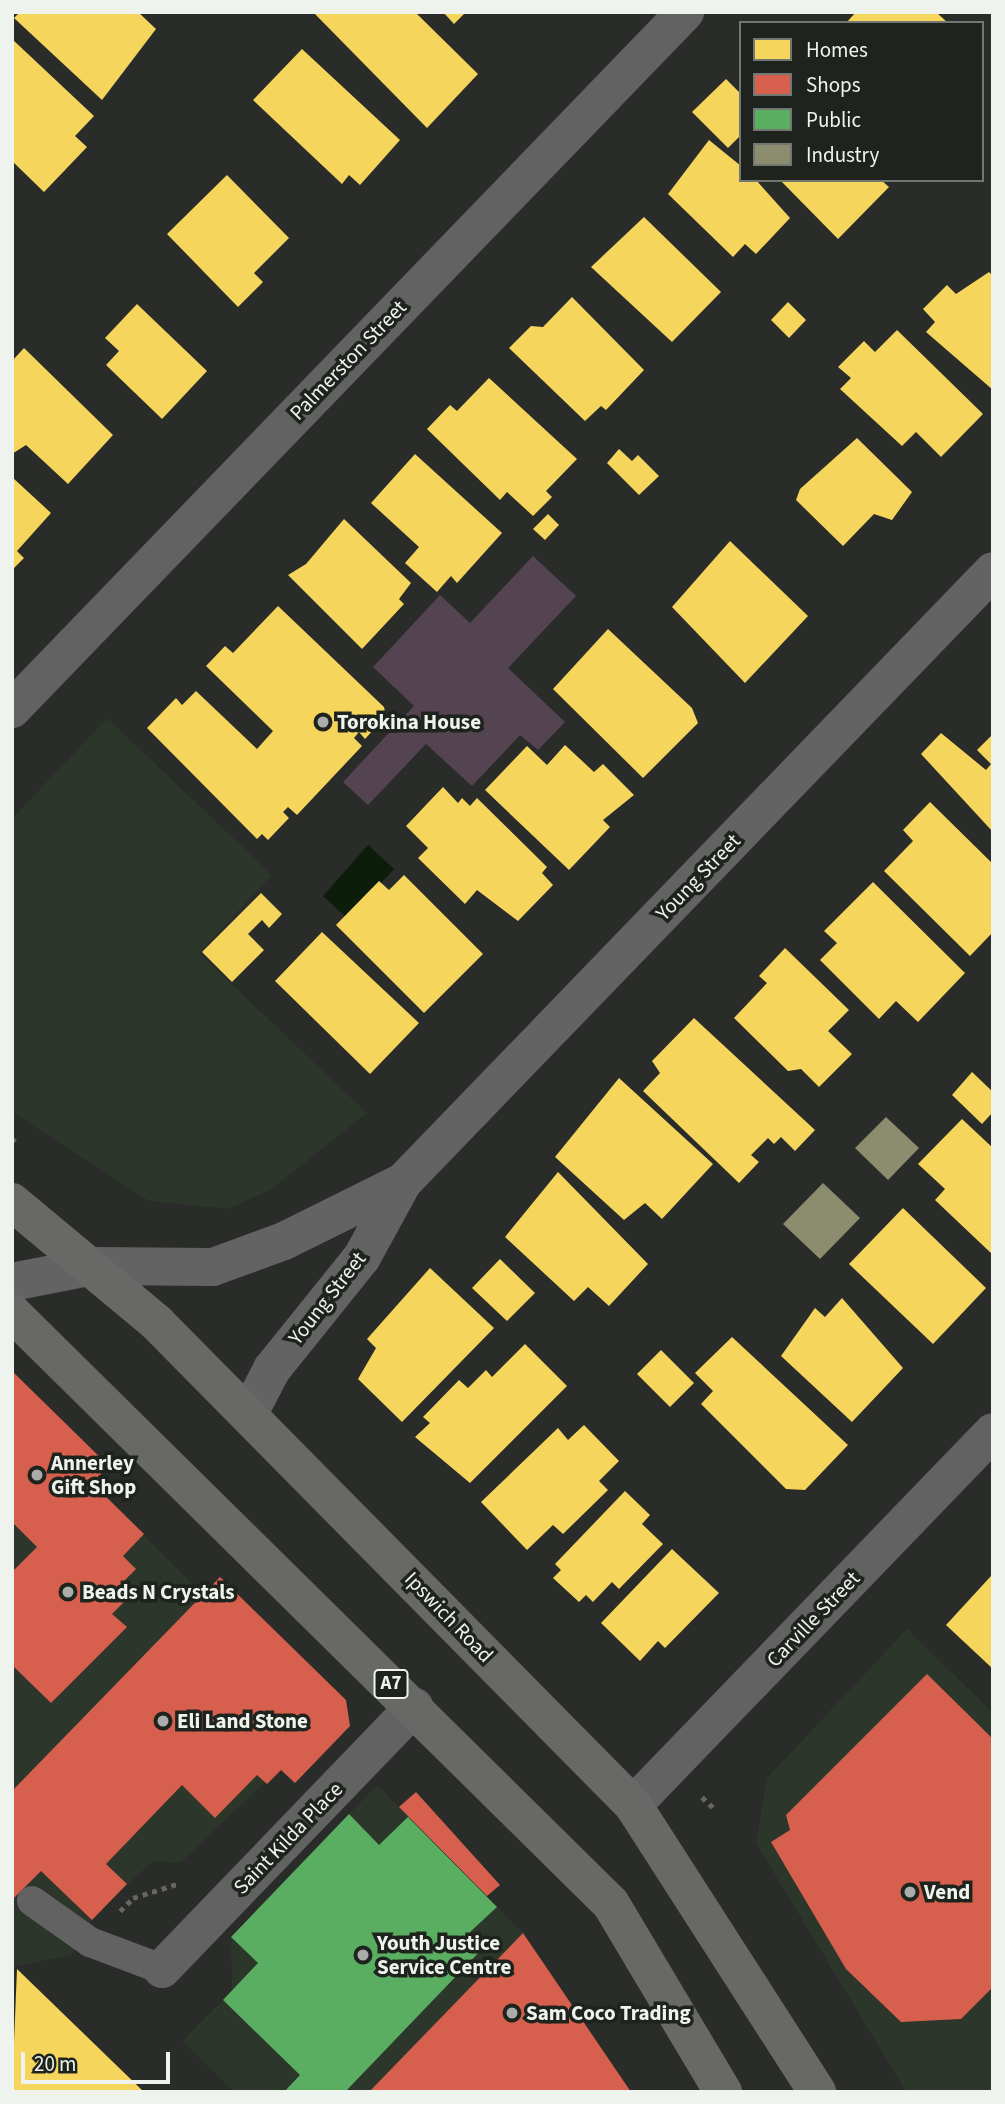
<!DOCTYPE html>
<style>
body{margin:0}
#map{position:relative;width:1005px;height:2104px;overflow:hidden;background:#292c28;font-family:"Source Sans 3",sans-serif}
div>[style]{position:absolute}
.built>*{inset:0;background:#2d362b}
.green>*{inset:0;background:#544350}
.water>*{inset:0;background:#0c1e09}
.homes>*{inset:0;background:#f6d55c}
.shops>*{inset:0;background:#d6604d}
.public>*{inset:0;background:#5aae61}
.industry>*{inset:0;background:#8c8c6e}
.path>*{height:4.5px;margin-top:-2.25px;transform-origin:0;background:repeating-linear-gradient(90deg,#656664 0 5px,transparent 0 10px)}
.lane>*{height:30px;margin:-15px;padding:0 15px;transform-origin:15px;border-radius:15px;background:#616261}
.street>*{height:38px;margin:-19px;padding:0 19px;transform-origin:19px;border-radius:19px;background:#616261}
.secondary>*{height:38px;margin:-19px;padding:0 19px;transform-origin:19px;border-radius:19px;background:#646363}
.highway>*{height:38px;margin:-19px;padding:0 19px;transform-origin:19px;border-radius:19px;background:#686867}
.dots>*{width:19px;height:19px;translate:-50% -50%;box-sizing:border-box;border:4px solid #1e241d;border-radius:50%}
span{translate:-50% -50%;white-space:nowrap;text-align:center;line-height:1.15;-webkit-text-stroke:7px #1e241d;paint-order:stroke}
.shield-label span{padding:2px 5px;background:#1e241d;border:2px solid;border-radius:5px;-webkit-text-stroke-width:0}
.shield-label{font-size:19px;color:#eff3ee;font-weight:700}
.street-label{font-size:21px;color:#eff3ee}
.poi-label{font-size:21px;color:#eff3ee;font-weight:700}
.left{translate:0 -50%;text-align:left}
.frame{position:absolute;inset:0;border:14px solid #eff3ee;pointer-events:none}
.legend{position:absolute;left:739px;top:21px;width:245px;height:161px;box-sizing:border-box;background:#1e241d;border:2px solid #727771;margin:0;padding:9px 12px;list-style:none;font-size:21px;color:#eff3ee}
.legend li{display:flex;align-items:center;gap:14px;height:35px}
.legend b{width:35px;border:2px solid #727771}
.scale{position:absolute;left:21px;top:2052px;width:149px;height:32px;box-sizing:border-box;border:4px solid #eff3ee;border-top:0;padding-left:9px;font-size:21px;line-height:24px;white-space:nowrap;color:#eff3ee;-webkit-text-stroke:5px #1e241d;paint-order:stroke}
</style>
<div id="map">
<div class="built">
<i style="clip-path:polygon(107px 718px,272px 875px,199px 953px,367px 1113px,270px 1190px,228px 1209px,149px 1201px,12px 1112px,12px 819px)"></i>
<i style="clip-path:polygon(12px 1404px,204px 1595px,314px 1736px,180px 1863px,154px 1861px,127px 1884px,92px 1920px,71px 1955px,12px 1967px)"></i>
<i style="clip-path:polygon(907px 1629px,993px 1713px,993px 2092px,906px 2092px,756px 1843px,767px 1778px)"></i>
<i style="clip-path:polygon(377px 1785px,523px 1933px,631px 2092px,234px 2092px,182px 2041px,232px 1991px,231px 1937px)"></i>
</div>
<div class="green">
<i style="clip-path:polygon(533px 556px,576px 596px,508px 668px,565px 722px,538px 750px,520px 735px,472px 786px,426px 744px,368px 805px,343px 782px,414px 706px,373px 667px,440px 595px,470px 623px)"></i>
</div>
<div class="water">
<i style="clip-path:polygon(368px 845px,394px 869px,348px 919px,323px 896px)"></i>
</div>
<div class="homes">
<i style="clip-path:polygon(20px 12px,138px 12px,156px 29px,102px 100px,14px 18px)"></i>
<i style="clip-path:polygon(313px 12px,415px 12px,478px 74px,427px 128px)"></i>
<i style="clip-path:polygon(443px 12px,466px 12px,454px 24px)"></i>
<i style="clip-path:polygon(856px 12px,936px 12px,948px 23px,846px 23px)"></i>
<i style="clip-path:polygon(12px 39px,94px 116px,75px 136px,87px 147px,44px 192px,12px 161px)"></i>
<i style="clip-path:polygon(302px 49px,400px 140px,360px 185px,349px 175px,342px 184px,253px 100px)"></i>
<i style="clip-path:polygon(726px 79px,741px 94px,741px 135px,728px 148px,692px 112px)"></i>
<i style="clip-path:polygon(709px 140px,741px 166px,741px 180px,756px 180px,790px 218px,756px 254px,745px 244px,733px 257px,668px 194px)"></i>
<i style="clip-path:polygon(227px 175px,289px 238px,254px 273px,263px 282px,238px 307px,167px 234px)"></i>
<i style="clip-path:polygon(780px 180px,881px 180px,889px 187px,838px 239px)"></i>
<i style="clip-path:polygon(644px 217px,721px 292px,672px 342px,591px 267px)"></i>
<i style="clip-path:polygon(989px 272px,993px 276px,993px 390px,926px 332px,935px 322px,923px 309px,947px 285px,956px 294px)"></i>
<i style="clip-path:polygon(572px 297px,644px 370px,606px 410px,601px 406px,585px 421px,509px 348px,531px 326px,543px 327px)"></i>
<i style="clip-path:polygon(788px 302px,806px 320px,789px 338px,771px 320px)"></i>
<i style="clip-path:polygon(137px 304px,207px 371px,162px 419px,106px 365px,119px 351px,105px 338px)"></i>
<i style="clip-path:polygon(897px 330px,983px 414px,941px 457px,916px 432px,902px 446px,840px 389px,851px 378px,838px 367px,864px 341px,875px 352px)"></i>
<i style="clip-path:polygon(24px 348px,113px 435px,68px 484px,26px 445px,12px 454px,12px 361px)"></i>
<i style="clip-path:polygon(489px 378px,577px 459px,546px 491px,552px 497px,533px 516px,507px 492px,500px 500px,427px 429px,450px 405px,457px 411px)"></i>
<i style="clip-path:polygon(857px 438px,912px 492px,892px 520px,874px 514px,843px 546px,796px 500px,800px 489px)"></i>
<i style="clip-path:polygon(619px 449px,632px 461px,638px 455px,659px 476px,639px 495px,607px 463px)"></i>
<i style="clip-path:polygon(415px 454px,502px 533px,457px 583px,451px 576px,437px 592px,405px 563px,419px 547px,371px 503px)"></i>
<i style="clip-path:polygon(12px 477px,51px 513px,17px 551px,24px 558px,12px 570px)"></i>
<i style="clip-path:polygon(548px 514px,559px 525px,545px 540px,533px 529px)"></i>
<i style="clip-path:polygon(344px 519px,411px 583px,399px 599px,404px 604px,362px 649px,288px 575px,306px 564px)"></i>
<i style="clip-path:polygon(730px 541px,808px 616px,745px 683px,672px 607px)"></i>
<i style="clip-path:polygon(278px 606px,384px 707px,386px 716px,365px 739px,359px 732px,354px 738px,362px 746px,297px 815px,288px 807px,283px 812px,289px 818px,268px 840px,262px 834px,257px 839px,147px 728px,176px 698px,182px 705px,196px 691px,257px 749px,273px 731px,206px 666px,225px 646px,233px 653px)"></i>
<i style="clip-path:polygon(608px 629px,692px 708px,698px 723px,643px 778px,553px 689px)"></i>
<i style="clip-path:polygon(941px 733px,986px 770px,991px 764px,977px 750px,993px 734px,993px 832px,921px 754px)"></i>
<i style="clip-path:polygon(565px 745px,594px 772px,603px 764px,634px 795px,603px 820px,610px 827px,569px 870px,485px 790px,527px 746px,547px 765px)"></i>
<i style="clip-path:polygon(443px 787px,458px 803px,462px 798px,470px 806px,477px 798px,547px 867px,542px 873px,553px 885px,518px 921px,477px 890px,465px 904px,418px 858px,428px 848px,406px 826px)"></i>
<i style="clip-path:polygon(930px 802px,993px 864px,993px 932px,970px 956px,884px 871px,913px 841px,903px 830px)"></i>
<i style="clip-path:polygon(404px 875px,483px 954px,424px 1013px,336px 925px,379px 881px,389px 890px)"></i>
<i style="clip-path:polygon(873px 882px,965px 973px,918px 1022px,896px 1001px,879px 1019px,820px 960px,837px 943px,824px 931px)"></i>
<i style="clip-path:polygon(261px 893px,282px 914px,269px 928px,262px 920px,248px 934px,264px 950px,232px 982px,202px 952px)"></i>
<i style="clip-path:polygon(322px 932px,419px 1023px,370px 1074px,275px 981px)"></i>
<i style="clip-path:polygon(785px 948px,849px 1010px,828px 1031px,852px 1054px,819px 1087px,801px 1069px,788px 1071px,734px 1018px,767px 983px,759px 976px)"></i>
<i style="clip-path:polygon(694px 1018px,815px 1130px,795px 1151px,781px 1137px,774px 1144px,768px 1138px,751px 1155px,759px 1162px,739px 1183px,643px 1091px,660px 1073px,652px 1061px)"></i>
<i style="clip-path:polygon(972px 1072px,993px 1092px,993px 1112px,982px 1124px,952px 1095px)"></i>
<i style="clip-path:polygon(619px 1078px,713px 1164px,662px 1219px,645px 1203px,624px 1220px,555px 1157px)"></i>
<i style="clip-path:polygon(962px 1119px,993px 1148px,993px 1255px,935px 1200px,945px 1189px,918px 1164px)"></i>
<i style="clip-path:polygon(558px 1172px,648px 1264px,609px 1306px,588px 1287px,574px 1301px,505px 1237px)"></i>
<i style="clip-path:polygon(903px 1208px,986px 1288px,933px 1344px,849px 1264px)"></i>
<i style="clip-path:polygon(500px 1259px,535px 1293px,507px 1321px,472px 1288px)"></i>
<i style="clip-path:polygon(430px 1268px,494px 1328px,402px 1422px,358px 1379px,376px 1348px,367px 1339px)"></i>
<i style="clip-path:polygon(842px 1298px,903px 1368px,852px 1422px,781px 1356px,815px 1308px,825px 1317px)"></i>
<i style="clip-path:polygon(732px 1337px,848px 1445px,805px 1490px,786px 1489px,701px 1404px,713px 1391px,695px 1373px)"></i>
<i style="clip-path:polygon(525px 1344px,567px 1386px,470px 1483px,415px 1437px,430px 1423px,423px 1417px,459px 1380px,468px 1388px,486px 1370px,492px 1377px)"></i>
<i style="clip-path:polygon(661px 1350px,694px 1383px,670px 1407px,637px 1374px)"></i>
<i style="clip-path:polygon(584px 1425px,619px 1461px,599px 1481px,608px 1490px,563px 1534px,553px 1525px,527px 1550px,481px 1502px,558px 1428px,568px 1440px)"></i>
<i style="clip-path:polygon(625px 1491px,650px 1515px,642px 1524px,663px 1544px,619px 1589px,612px 1582px,593px 1602px,586px 1595px,579px 1602px,553px 1578px,561px 1570px,555px 1564px)"></i>
<i style="clip-path:polygon(672px 1549px,719px 1593px,665px 1648px,658px 1641px,640px 1661px,601px 1623px)"></i>
<i style="clip-path:polygon(991px 1576px,993px 1578px,993px 1669px,946px 1625px)"></i>
<i style="clip-path:polygon(17px 1969px,144px 2092px,12px 2092px)"></i>
</div>
<div class="shops">
<i style="clip-path:polygon(12px 1371px,109px 1466px,92px 1483px,144px 1534px,123px 1556px,136px 1569px,119px 1586px,129px 1597px,112px 1614px,127px 1627px,51px 1703px,12px 1665px,12px 1572px,37px 1547px,12px 1522px)"></i>
<i style="clip-path:polygon(220px 1577px,346px 1700px,350px 1726px,295px 1783px,281px 1770px,267px 1784px,257px 1775px,215px 1818px,182px 1785px,106px 1864px,127px 1884px,92px 1920px,41px 1871px,12px 1900px,12px 1791px)"></i>
<i style="clip-path:polygon(927px 1674px,993px 1739px,993px 1987px,961px 2019px,901px 2022px,846px 1969px,771px 1842px,790px 1830px,786px 1815px)"></i>
<i style="clip-path:polygon(416px 1792px,500px 1885px,487px 1896px,399px 1807px)"></i>
<i style="clip-path:polygon(523px 1933px,631px 2092px,369px 2092px)"></i>
</div>
<div class="public">
<i style="clip-path:polygon(349px 1814px,379px 1845px,408px 1817px,497px 1907px,470px 1932px,485px 1946px,345px 2092px,284px 2092px,300px 2075px,223px 2000px,258px 1963px,231px 1937px)"></i>
</div>
<div class="industry">
<i style="clip-path:polygon(886px 1117px,919px 1148px,888px 1180px,855px 1148px)"></i>
<i style="clip-path:polygon(823px 1183px,860px 1218px,820px 1259px,783px 1224px)"></i>
</div>
<div class="path">
<i style="left:12px;top:1141px;width:4px;rotate:-45deg"></i>
<i style="left:702px;top:1797px;width:16px;rotate:43deg"></i>
<i style="left:120px;top:1911px;width:18px;rotate:-45deg"></i>
<i style="left:133px;top:1898px;width:49px;rotate:-17.7deg"></i>
</div>
<div class="lane">
<i style="left:32px;top:1901px;width:71px;rotate:35.3deg"></i>
<i style="left:90px;top:1942px;width:77px;rotate:20.6deg"></i>
</div>
<div class="street">
<i style="left:12px;top:709px;width:969px;rotate:-46deg"></i>
<i style="left:633px;top:1805px;width:518px;rotate:-46.02deg"></i>
<i style="left:162px;top:1969px;width:364px;rotate:-46.1deg"></i>
</div>
<div class="secondary">
<i style="left:12px;top:1282px;width:84px;rotate:-11deg"></i>
<i style="left:94px;top:1266px;width:119px;rotate:0.5deg"></i>
<i style="left:213px;top:1267px;width:76px;rotate:-20.1deg"></i>
<i style="left:284px;top:1241px;width:133px;rotate:-26.4deg"></i>
<i style="left:249px;top:1413px;width:50px;rotate:-62.4deg"></i>
<i style="left:272px;top:1369px;width:144px;rotate:-51.2deg"></i>
<i style="left:362px;top:1257px;width:85px;rotate:-61.3deg"></i>
<i style="left:403px;top:1182px;width:849px;rotate:-46deg"></i>
</div>
<div class="highway">
<i style="left:12px;top:1202px;width:189px;rotate:39.8deg"></i>
<i style="left:157px;top:1323px;width:677px;rotate:45.36deg"></i>
<i style="left:633px;top:1805px;width:341px;rotate:57.3deg"></i>
<i style="left:12px;top:1313px;width:841px;rotate:44.61deg"></i>
<i style="left:611px;top:1904px;width:219px;rotate:59.2deg"></i>
</div>
<div class="dots">
<i style="left:323px;top:722px;background:#aaada9"></i>
<i style="left:37px;top:1475px;background:#aaada9"></i>
<i style="left:68px;top:1592px;background:#aaada9"></i>
<i style="left:163px;top:1721px;background:#aaada9"></i>
<i style="left:910px;top:1892px;background:#aaada9"></i>
<i style="left:363px;top:1955px;background:#aaada9"></i>
<i style="left:512px;top:2013px;background:#aaada9"></i>
</div>
<div class="shield-label">
<span style="left:391px;top:1684px">A7</span>
</div>
<div class="street-label">
<span style="left:348px;top:360px;rotate:-46deg">Palmerston Street</span>
<span style="left:698px;top:877px;rotate:-46deg">Young Street</span>
<span style="left:327px;top:1298px;rotate:-52deg">Young Street</span>
<span style="left:449px;top:1617px;rotate:46deg">Ipswich Road</span>
<span style="left:813px;top:1619px;rotate:-46deg">Carville Street</span>
<span style="left:288px;top:1838px;rotate:-46deg">Saint Kilda Place</span>
</div>
<div class="poi-label">
<span class="left" style="left:337px;top:722px">Torokina House</span>
<span class="left" style="left:51px;top:1475px">Annerley<br>Gift Shop</span>
<span class="left" style="left:82px;top:1592px">Beads N Crystals</span>
<span class="left" style="left:177px;top:1721px">Eli Land Stone</span>
<span class="left" style="left:924px;top:1892px">Vend</span>
<span class="left" style="left:377px;top:1955px">Youth Justice<br>Service Centre</span>
<span class="left" style="left:526px;top:2013px">Sam Coco Trading</span>
</div>
<div class="frame"></div>
<ul class="legend">
<li><b style="height:19px;background:#f6d55c"></b>Homes</li>
<li><b style="height:19px;background:#d6604d"></b>Shops</li>
<li><b style="height:19px;background:#5aae61"></b>Public</li>
<li><b style="height:19px;background:#8c8c6e"></b>Industry</li>
</ul>
<div class="scale">20 m</div>
</div>
